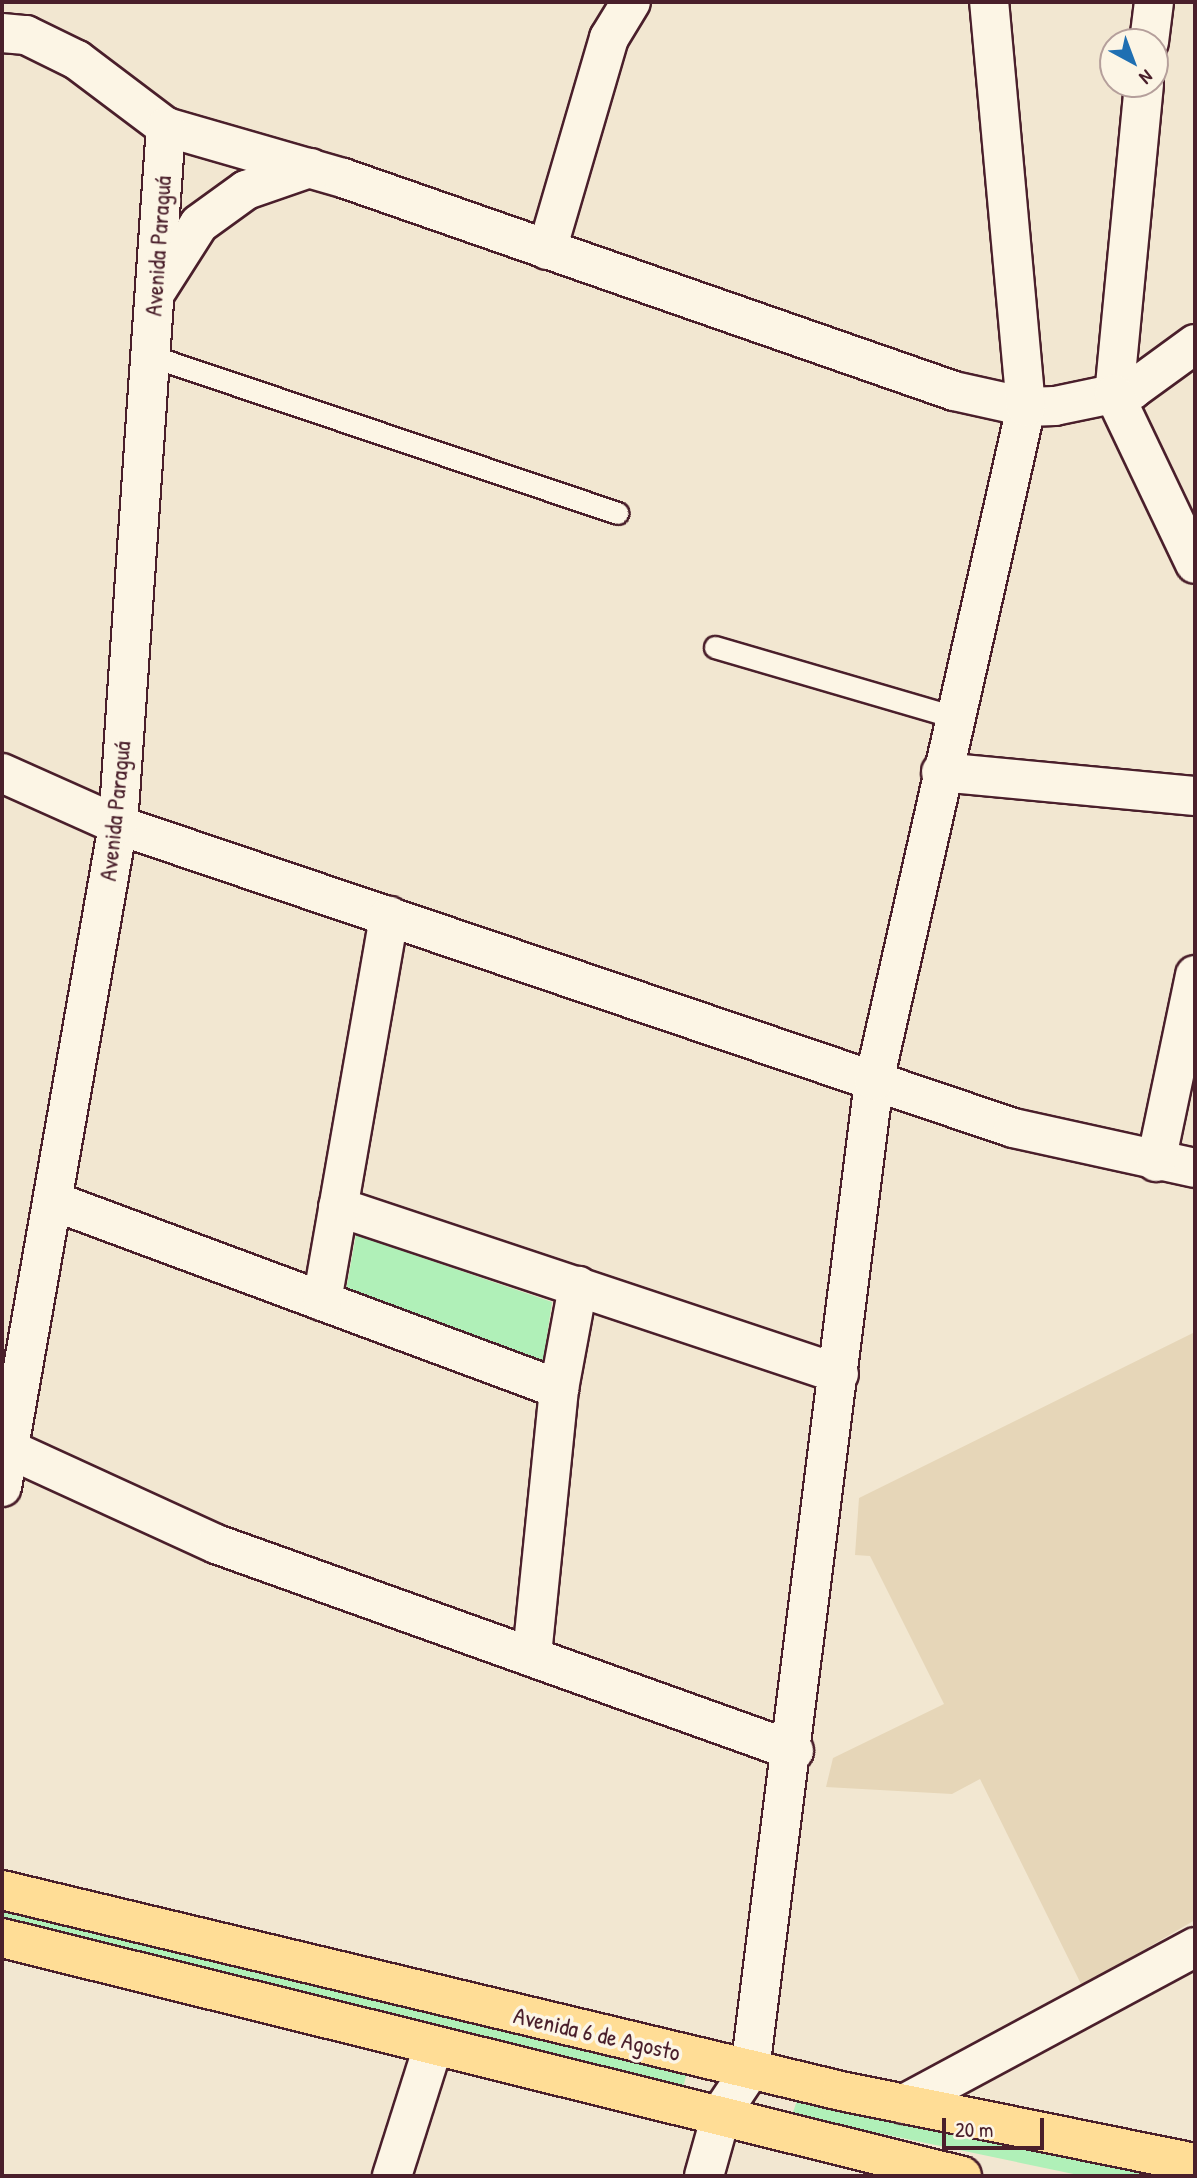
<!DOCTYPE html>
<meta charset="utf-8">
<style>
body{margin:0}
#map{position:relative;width:1197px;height:2178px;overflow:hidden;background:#f2e7d1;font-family:"Patrick Hand",sans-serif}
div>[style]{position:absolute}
.built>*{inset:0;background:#e6d6b8}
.green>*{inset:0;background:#b0f0b8}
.roads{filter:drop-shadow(2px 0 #4a1f2b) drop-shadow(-2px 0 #4a1f2b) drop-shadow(0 2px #4a1f2b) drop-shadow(0 -2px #4a1f2b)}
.service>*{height:21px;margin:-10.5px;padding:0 10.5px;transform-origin:10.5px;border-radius:10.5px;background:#fcf5e5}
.minor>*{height:38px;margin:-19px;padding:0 19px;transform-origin:19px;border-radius:19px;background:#fcf5e5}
.trunk>*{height:38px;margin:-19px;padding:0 19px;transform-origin:19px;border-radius:19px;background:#ffdd96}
span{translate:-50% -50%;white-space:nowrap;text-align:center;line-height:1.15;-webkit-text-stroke:7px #fcf5e5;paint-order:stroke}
.street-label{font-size:24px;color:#4a1f2b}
.frame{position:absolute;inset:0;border:4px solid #4a1f2b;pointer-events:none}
.north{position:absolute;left:1099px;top:28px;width:70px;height:70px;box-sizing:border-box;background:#fcf5e5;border:2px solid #b59f9b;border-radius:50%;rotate:139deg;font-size:19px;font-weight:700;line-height:28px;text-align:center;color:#4a1f2b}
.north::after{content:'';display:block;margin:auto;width:24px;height:32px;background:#1f6fb2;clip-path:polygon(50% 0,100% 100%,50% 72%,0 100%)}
.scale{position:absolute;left:942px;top:2118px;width:102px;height:32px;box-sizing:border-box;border:4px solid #4a1f2b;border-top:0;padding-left:9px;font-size:21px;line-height:24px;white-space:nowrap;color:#4a1f2b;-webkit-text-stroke:5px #fcf5e5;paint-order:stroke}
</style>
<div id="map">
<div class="built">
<i style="clip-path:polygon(1195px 1332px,1195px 1920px,1082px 1986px,980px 1779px,952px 1794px,826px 1787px,833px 1758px,944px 1704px,870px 1556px,855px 1555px,859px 1498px)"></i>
</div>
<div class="green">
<i style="clip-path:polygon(356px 1235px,552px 1302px,543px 1363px,346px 1290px)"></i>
<i style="clip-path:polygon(2px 1904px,688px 2069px,682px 2091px,2px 1927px)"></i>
<i style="clip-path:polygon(799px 2095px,1186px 2176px,1083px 2176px,792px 2115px)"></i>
</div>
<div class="roads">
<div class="service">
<i style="left:151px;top:356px;width:492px;rotate:18.6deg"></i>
<i style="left:715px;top:647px;width:249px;rotate:16.3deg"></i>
</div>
<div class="minor">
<i style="left:2px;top:33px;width:24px;rotate:5deg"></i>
<i style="left:26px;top:35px;width:57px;rotate:26.1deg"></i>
<i style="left:77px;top:60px;width:111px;rotate:37deg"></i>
<i style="left:166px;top:127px;width:184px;rotate:16.1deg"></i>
<i style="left:343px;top:178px;width:647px;rotate:19.22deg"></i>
<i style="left:954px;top:391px;width:74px;rotate:12.5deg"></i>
<i style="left:1026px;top:407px;width:29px;rotate:-2deg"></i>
<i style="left:1055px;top:406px;width:79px;rotate:-11.7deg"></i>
<i style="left:1132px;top:390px;width:78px;rotate:-36.1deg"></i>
<i style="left:1149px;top:42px;width:40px;rotate:-82.9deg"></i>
<i style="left:1144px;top:84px;width:311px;rotate:95.5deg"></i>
<i style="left:1114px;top:394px;width:188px;rotate:64.5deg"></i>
<i style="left:547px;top:250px;width:221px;rotate:-73.7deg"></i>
<i style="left:609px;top:38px;width:42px;rotate:-58.6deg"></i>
<i style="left:157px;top:290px;width:78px;rotate:-57.5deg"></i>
<i style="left:199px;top:224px;width:58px;rotate:-35.9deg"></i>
<i style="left:246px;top:190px;width:68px;rotate:-19deg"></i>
<i style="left:941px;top:772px;width:255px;rotate:5.4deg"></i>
<i style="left:2px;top:773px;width:127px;rotate:24.1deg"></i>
<i style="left:118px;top:825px;width:945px;rotate:18.7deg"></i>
<i style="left:1013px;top:1128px;width:186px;rotate:12.4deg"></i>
<i style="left:1156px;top:1162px;width:191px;rotate:-78.2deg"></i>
<i style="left:53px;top:1201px;width:540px;rotate:20.38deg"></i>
<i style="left:559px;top:1389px;width:269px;rotate:95.8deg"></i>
<i style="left:338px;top:1207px;width:528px;rotate:18.43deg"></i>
<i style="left:322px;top:1301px;width:391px;rotate:-80.1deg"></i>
<i style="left:559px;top:1389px;width:105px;rotate:-79.5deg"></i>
<i style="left:2px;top:1446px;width:235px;rotate:24.6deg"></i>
<i style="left:216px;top:1544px;width:614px;rotate:19.7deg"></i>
<i style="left:2px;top:1487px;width:672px;rotate:-80.06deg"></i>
<i style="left:118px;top:825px;width:700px;rotate:-86.07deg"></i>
<i style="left:904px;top:2104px;width:331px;rotate:-28.3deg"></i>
<i style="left:392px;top:2176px;width:135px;rotate:-72.4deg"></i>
<i style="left:704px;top:2176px;width:66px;rotate:-74.3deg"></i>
<i style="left:722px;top:2112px;width:50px;rotate:-56.3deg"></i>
<i style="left:750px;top:2070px;width:997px;rotate:-82.85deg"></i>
<i style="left:874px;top:1081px;width:691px;rotate:-77.29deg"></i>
<i style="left:1026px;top:407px;width:407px;rotate:-95.2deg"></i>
</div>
<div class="trunk">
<i style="left:2px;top:1890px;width:863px;rotate:13.47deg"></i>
<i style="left:841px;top:2091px;width:361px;rotate:11.5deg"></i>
<i style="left:2px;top:1938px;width:989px;rotate:13.92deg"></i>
</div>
</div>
<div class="street-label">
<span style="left:158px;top:246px;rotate:-86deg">Avenida Paraguá</span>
<span style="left:115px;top:811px;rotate:-84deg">Avenida Paraguá</span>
<span style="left:597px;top:2034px;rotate:13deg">Avenida 6 de Agosto</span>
</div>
<div class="frame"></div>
<div class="north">N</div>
<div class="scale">20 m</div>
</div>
